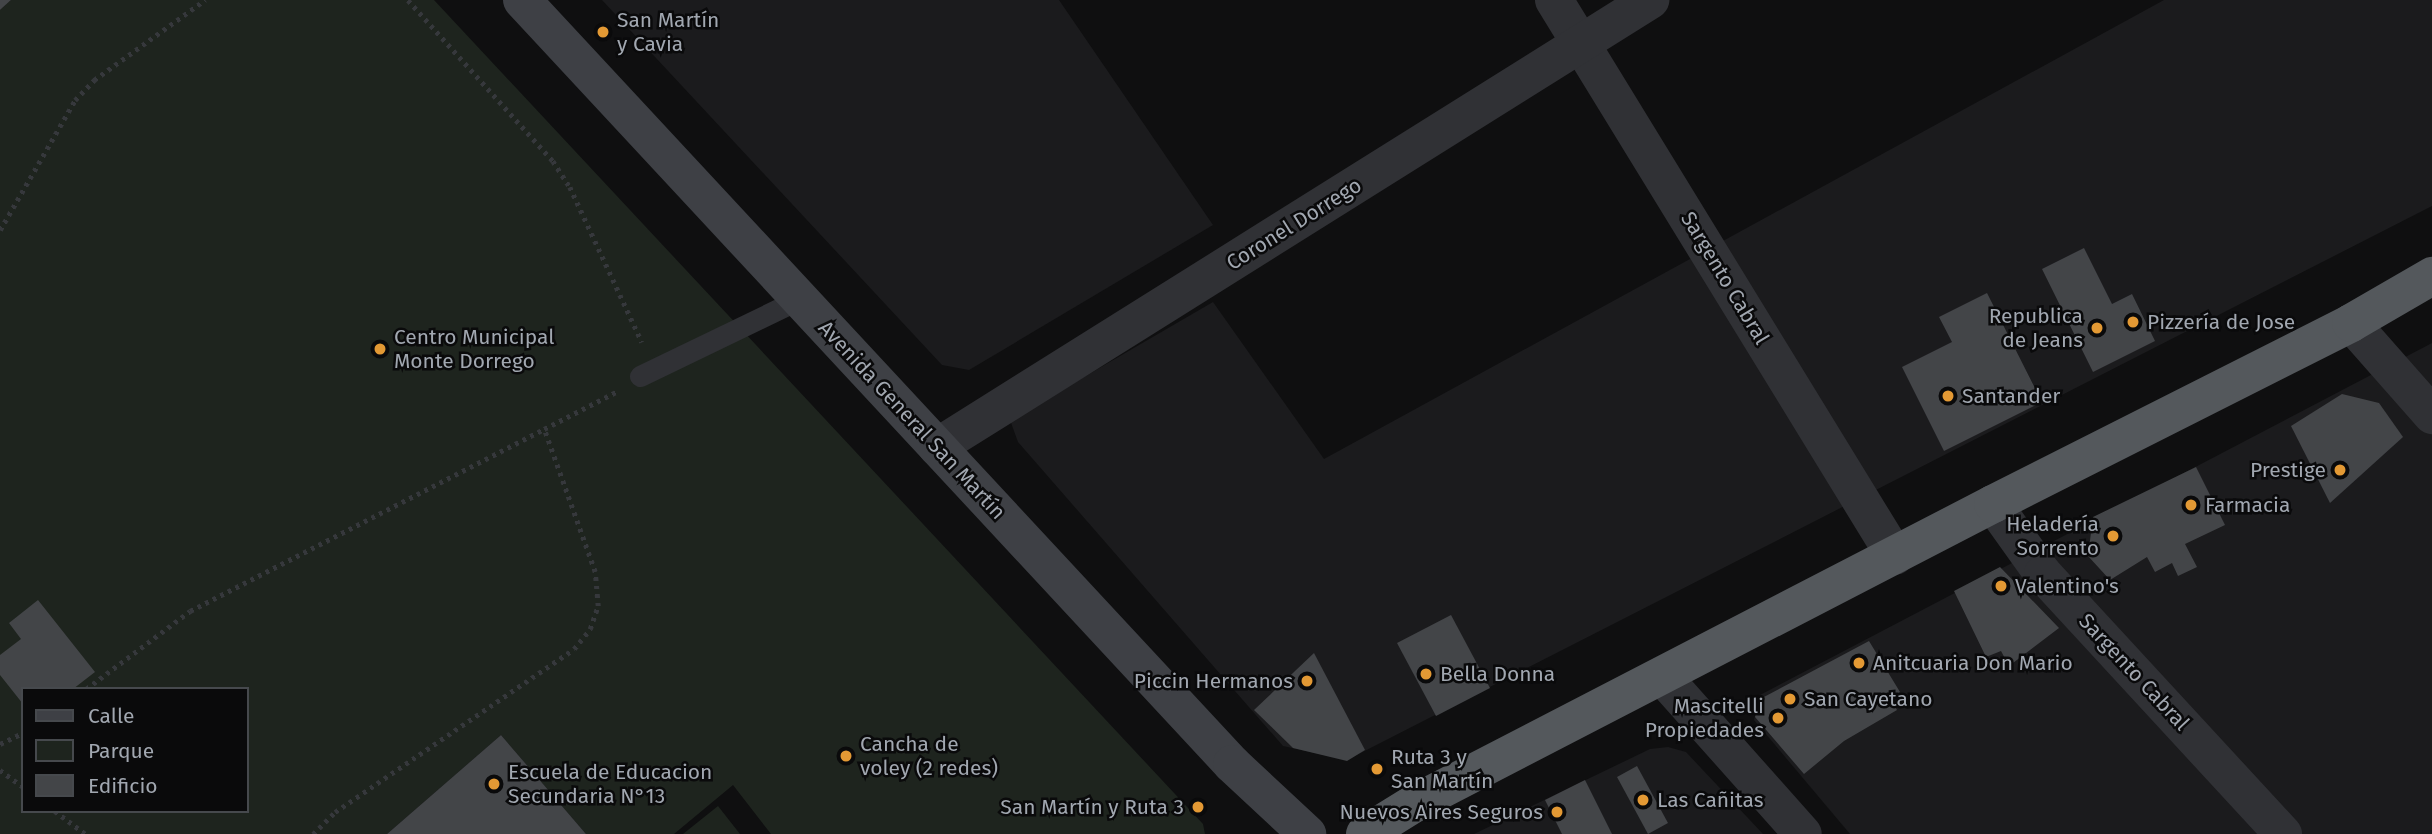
<!DOCTYPE html>
<meta charset="utf-8">
<style>
body{margin:0}
#map{position:relative;width:2432px;height:834px;overflow:hidden;background:#0f0f10;font-family:"Fira Sans",sans-serif}
div>[style]{position:absolute}
.built>*{inset:0;background:#1b1b1d}
.green>*{inset:0;background:#1e241e}
.building>*{inset:0;background:#434548}
.path>*{height:4.5px;margin-top:-2.25px;transform-origin:0;background:repeating-linear-gradient(90deg,#36383c 0 3.5px,transparent 0 8.5px)}
.service>*{height:21px;margin:-10.5px;padding:0 10.5px;transform-origin:10.5px;border-radius:10.5px;background:#303135}
.minor>*{height:38px;margin:-19px;padding:0 19px;transform-origin:19px;border-radius:19px;background:#303135}
.secondary>*{height:38px;margin:-19px;padding:0 19px;transform-origin:19px;border-radius:19px;background:#3e4045}
.trunk>*{height:38px;margin:-19px;padding:0 19px;transform-origin:19px;border-radius:19px;background:#54585c}
.dots>*{width:19px;height:19px;translate:-50% -50%;box-sizing:border-box;border:4px solid #0a0a0b;border-radius:50%}
span{translate:-50% -50%;white-space:nowrap;text-align:center;line-height:1.15;-webkit-text-stroke:5px #0a0a0b;paint-order:stroke}
.poi-label{font-size:21px;color:#a1a7b0}
.left{translate:0 -50%;text-align:left}
.right{translate:-100% -50%;text-align:right}
.street-label{font-size:21px;color:#a1a7b0}
.legend{position:absolute;left:21px;top:687px;width:228px;height:126px;box-sizing:border-box;background:#0a0a0b;border:2px solid #46494d;margin:0;padding:9px 12px;list-style:none;font-size:21px;color:#a1a7b0}
.legend li{display:flex;align-items:center;gap:14px;height:35px}
.legend b{width:35px;border:2px solid #46494d}
</style>
<div id="map">
<div class="built">
<i style="clip-path:polygon(602px 0,1059px 0,1213px 225px,969px 370px,942px 365px)"></i>
<i style="clip-path:polygon(2164px 0,2432px 0,2432px 206px,1347px 760px,1283px 746px,1018px 442px,1010px 420px,1213px 302px,1324px 459px)"></i>
<i style="clip-path:polygon(2432px 343px,2432px 834px,1850px 834px,1754px 720px,1760px 695px)"></i>
<i style="clip-path:polygon(1668px 747px,1686px 752px,1763px 834px,1474px 834px,1650px 749px)"></i>
</div>
<div class="green">
<i style="clip-path:polygon(evenodd,11px 0,434px 0,1203px 824px,1205px 834px,771px 834px,733px 785px,674px 834px,586px 834px,501px 735px,387px 834px,0 834px,0 10px,11px 0,23px 689px,247px 689px,247px 811px,23px 811px,23px 689px)"></i>
<i style="clip-path:polygon(718px 806px,740px 834px,683px 834px)"></i>
</div>
<div class="building">
<i style="clip-path:polygon(0 0,11px 0,0 10px)"></i>
<i style="clip-path:polygon(2084px 248px,2112px 304px,2132px 294px,2155px 341px,2093px 372px,2042px 269px)"></i>
<i style="clip-path:polygon(1987px 293px,2042px 402px,1944px 451px,1902px 367px,1952px 342px,1939px 317px)"></i>
<i style="clip-path:polygon(2342px 394px,2379px 403px,2403px 437px,2330px 503px,2291px 426px)"></i>
<i style="clip-path:polygon(2196px 467px,2225px 525px,2185px 544px,2197px 567px,2178px 576px,2172px 563px,2155px 572px,2147px 557px,2110px 580px,2088px 556px,2093px 517px)"></i>
<i style="clip-path:polygon(2000px 567px,2059px 628px,2009px 666px,2001px 651px,1986px 657px,1954px 591px)"></i>
<i style="clip-path:polygon(38px 600px,95px 672px,73px 689px,23px 689px,23px 704px,0 675px,0 655px,21px 639px,9px 623px)"></i>
<i style="clip-path:polygon(1451px 615px,1490px 688px,1436px 716px,1397px 643px)"></i>
<i style="clip-path:polygon(1869px 641px,1900px 692px,1890px 698px,1897px 710px,1844px 741px,1804px 774px,1755px 717px,1762px 698px)"></i>
<i style="clip-path:polygon(1314px 653px,1365px 750px,1347px 761px,1293px 748px,1254px 710px)"></i>
<i style="clip-path:polygon(501px 735px,586px 834px,387px 834px)"></i>
<i style="clip-path:polygon(1637px 766px,1668px 823px,1648px 834px,1617px 777px)"></i>
<i style="clip-path:polygon(1585px 780px,1612px 834px,1562px 834px,1545px 800px)"></i>
</div>
<div class="path">
<i style="left:408px;top:0;width:217px;rotate:48deg"></i>
<i style="left:553px;top:161px;width:31px;rotate:57deg"></i>
<i style="left:570px;top:187px;width:171px;rotate:65.1deg"></i>
<i style="left:0;top:230px;width:150px;rotate:-60deg"></i>
<i style="left:75px;top:100px;width:28px;rotate:-46deg"></i>
<i style="left:94px;top:80px;width:137px;rotate:-35.8deg"></i>
<i style="left:86px;top:689px;width:130px;rotate:-36.9deg"></i>
<i style="left:190px;top:611px;width:398px;rotate:-27.2deg"></i>
<i style="left:0;top:744px;width:25px;rotate:-26deg"></i>
<i style="left:0;top:770px;width:29px;rotate:36deg"></i>
<i style="left:55px;top:811px;width:38px;rotate:37deg"></i>
<i style="left:313px;top:834px;width:31px;rotate:-45deg"></i>
<i style="left:335px;top:812px;width:289px;rotate:-34.3deg"></i>
<i style="left:574px;top:649px;width:26px;rotate:-51deg"></i>
<i style="left:590px;top:629px;width:24px;rotate:-71deg"></i>
<i style="left:598px;top:606px;width:34px;rotate:-95deg"></i>
<i style="left:595px;top:572px;width:152px;rotate:-109.6deg"></i>
<i style="left:544px;top:429px;width:83px;rotate:-27.2deg"></i>
</div>
<div class="service">
<i style="left:640px;top:376px;width:177px;rotate:-25.8deg"></i>
</div>
<div class="minor">
<i style="left:1554px;top:0;width:652px;rotate:58.48deg"></i>
<i style="left:2351px;top:323px;width:123px;rotate:48.6deg"></i>
<i style="left:937px;top:447px;width:842px;rotate:-32.08deg"></i>
<i style="left:1993px;top:504px;width:86px;rotate:54.5deg"></i>
<i style="left:2043px;top:574px;width:354px;rotate:47.3deg"></i>
<i style="left:1663px;top:677px;width:210px;rotate:48.3deg"></i>
</div>
<div class="secondary">
<i style="left:522px;top:0;width:1043px;rotate:47.1deg"></i>
<i style="left:1232px;top:764px;width:103px;rotate:43deg"></i>
</div>
<div class="trunk">
<i style="left:1365px;top:834px;width:59px;rotate:-31.8deg"></i>
<i style="left:1415px;top:803px;width:651px;rotate:-27.35deg"></i>
<i style="left:1993px;top:504px;width:401px;rotate:-26.8deg"></i>
<i style="left:2351px;top:323px;width:94px;rotate:-30.1deg"></i>
</div>
<div class="dots">
<i style="left:603px;top:32px;background:#e39934"></i>
<i style="left:2133px;top:322px;background:#e39934"></i>
<i style="left:2097px;top:328px;background:#e39934"></i>
<i style="left:380px;top:349px;background:#e39934"></i>
<i style="left:1948px;top:396px;background:#e39934"></i>
<i style="left:2340px;top:470px;background:#e39934"></i>
<i style="left:2191px;top:505px;background:#e39934"></i>
<i style="left:2113px;top:536px;background:#e39934"></i>
<i style="left:2001px;top:586px;background:#e39934"></i>
<i style="left:1859px;top:663px;background:#e39934"></i>
<i style="left:1426px;top:674px;background:#e39934"></i>
<i style="left:1307px;top:681px;background:#e39934"></i>
<i style="left:1790px;top:699px;background:#e39934"></i>
<i style="left:1778px;top:718px;background:#e39934"></i>
<i style="left:846px;top:756px;background:#e39934"></i>
<i style="left:1377px;top:769px;background:#e39934"></i>
<i style="left:494px;top:784px;background:#e39934"></i>
<i style="left:1643px;top:800px;background:#e39934"></i>
<i style="left:1198px;top:807px;background:#e39934"></i>
<i style="left:1557px;top:812px;background:#e39934"></i>
</div>
<div class="poi-label">
<span class="left" style="left:617px;top:32px">San Martín<br>y Cavia</span>
<span class="right" style="left:2083px;top:328px">Republica<br>de Jeans</span>
<span class="left" style="left:2147px;top:322px">Pizzería de Jose</span>
<span class="left" style="left:394px;top:349px">Centro Municipal<br>Monte Dorrego</span>
<span class="left" style="left:1962px;top:396px">Santander</span>
<span class="right" style="left:2326px;top:470px">Prestige</span>
<span class="left" style="left:2205px;top:505px">Farmacia</span>
<span class="right" style="left:2099px;top:536px">Heladería<br>Sorrento</span>
<span class="left" style="left:2015px;top:586px">Valentino's</span>
<span class="left" style="left:1873px;top:663px">Anitcuaria Don Mario</span>
<span class="left" style="left:1440px;top:674px">Bella Donna</span>
<span class="right" style="left:1293px;top:681px">Piccin Hermanos</span>
<span class="left" style="left:1804px;top:699px">San Cayetano</span>
<span class="right" style="left:1764px;top:718px">Mascitelli<br>Propiedades</span>
<span class="left" style="left:860px;top:756px">Cancha de<br>voley (2 redes)</span>
<span class="left" style="left:1391px;top:769px">Ruta 3 y<br>San Martín</span>
<span class="left" style="left:508px;top:784px">Escuela de Educacion<br>Secundaria N°13</span>
<span class="left" style="left:1657px;top:800px">Las Cañitas</span>
<span class="right" style="left:1184px;top:807px">San Martín y Ruta 3</span>
<span class="right" style="left:1543px;top:812px">Nuevos Aires Seguros</span>
</div>
<div class="street-label">
<span style="left:1294px;top:224px;rotate:-32deg">Coronel Dorrego</span>
<span style="left:1725px;top:278px;rotate:59deg">Sargento Cabral</span>
<span style="left:912px;top:420px;rotate:47deg">Avenida General San Martín</span>
<span style="left:2134px;top:672px;rotate:47deg">Sargento Cabral</span>
</div>
<ul class="legend">
<li><b style="height:9px;background:#3e4045"></b>Calle</li>
<li><b style="height:19px;background:#1e241e"></b>Parque</li>
<li><b style="height:19px;background:#434548"></b>Edificio</li>
</ul>
</div>
